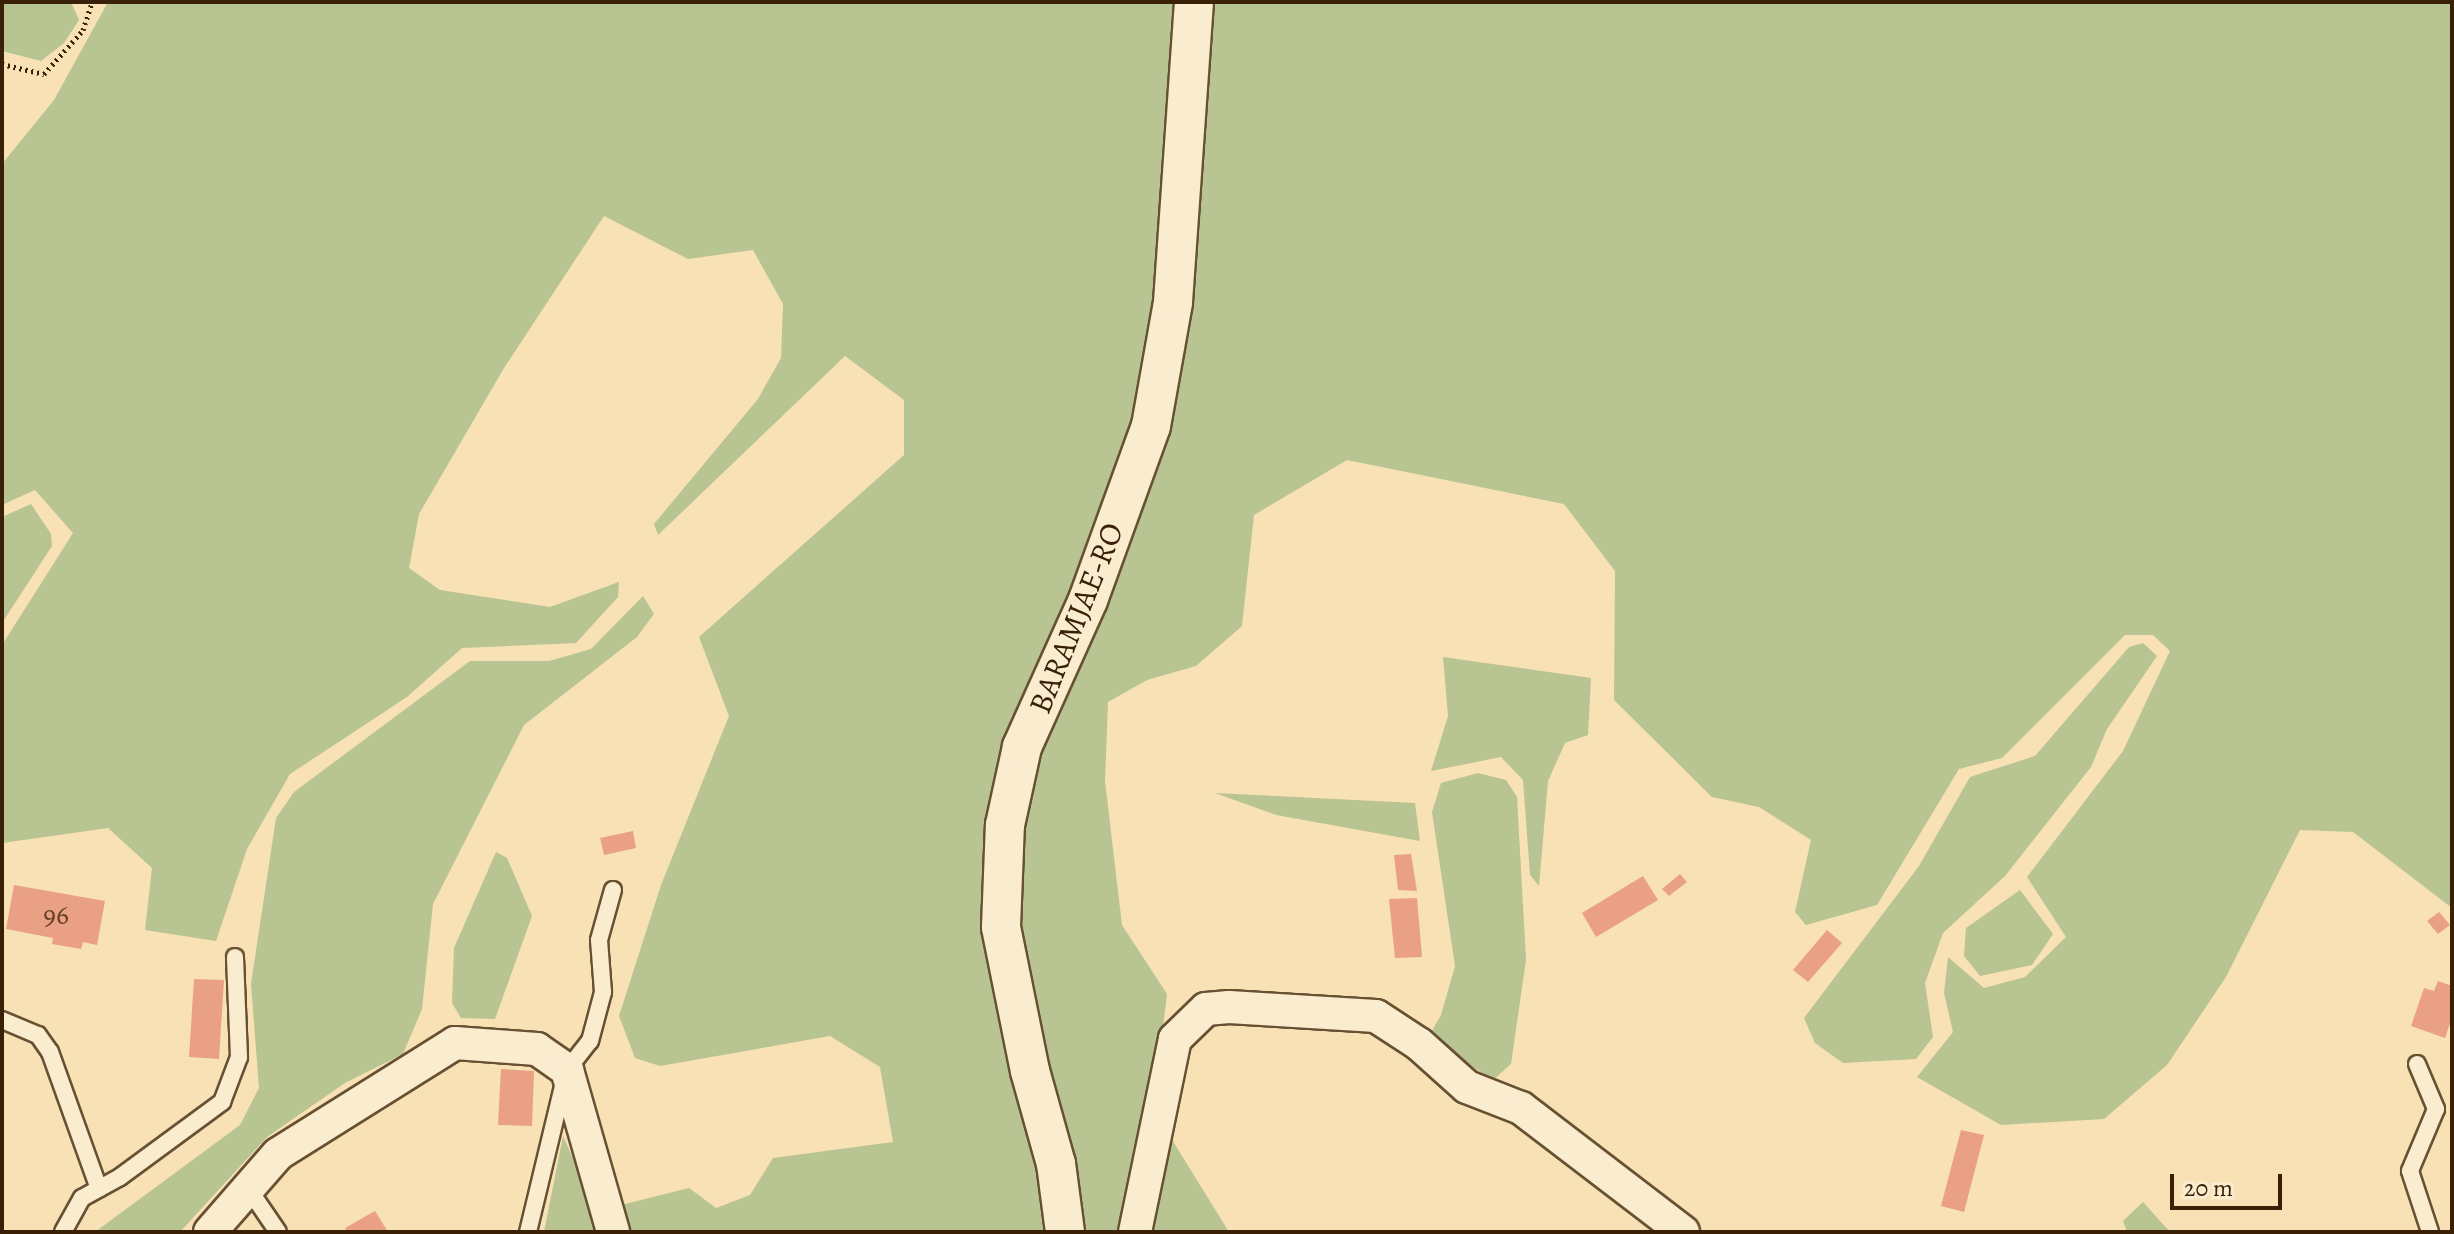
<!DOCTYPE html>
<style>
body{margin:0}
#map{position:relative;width:2454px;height:1234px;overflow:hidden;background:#f7e1b5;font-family:Alegreya,serif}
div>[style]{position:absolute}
.green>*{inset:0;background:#b8c491}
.building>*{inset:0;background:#eaa085}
.path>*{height:5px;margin-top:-2.5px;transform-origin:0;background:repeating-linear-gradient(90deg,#392007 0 2px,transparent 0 6px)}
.roads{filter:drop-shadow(2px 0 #685032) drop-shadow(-2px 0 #685032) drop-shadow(0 2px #685032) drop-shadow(0 -2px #685032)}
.service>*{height:16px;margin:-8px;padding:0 8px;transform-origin:8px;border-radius:8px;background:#faeccf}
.minor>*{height:32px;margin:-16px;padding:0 16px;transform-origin:16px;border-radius:16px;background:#faeccf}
.tertiary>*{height:38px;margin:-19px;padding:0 19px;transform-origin:19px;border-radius:19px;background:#faeccf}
span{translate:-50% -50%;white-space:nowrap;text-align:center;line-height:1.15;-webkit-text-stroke:7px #faeccf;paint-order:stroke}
.number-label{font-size:28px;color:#654026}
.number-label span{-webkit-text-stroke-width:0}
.street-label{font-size:32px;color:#392007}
.frame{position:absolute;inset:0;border:4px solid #392007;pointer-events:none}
.scale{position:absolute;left:2170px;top:1174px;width:112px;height:36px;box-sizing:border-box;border:4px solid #392007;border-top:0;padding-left:10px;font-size:24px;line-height:28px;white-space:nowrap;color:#392007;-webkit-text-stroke:6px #faeccf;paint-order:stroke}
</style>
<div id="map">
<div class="green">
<i style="clip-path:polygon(71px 2px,79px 20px,64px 43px,41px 61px,2px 51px,2px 3px)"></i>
<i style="clip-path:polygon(108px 2px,2452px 2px,2452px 908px,2353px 832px,2300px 830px,2226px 977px,2167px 1065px,2104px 1119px,2001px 1125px,1917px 1077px,1953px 1032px,1944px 993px,1948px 957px,1984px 988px,2025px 977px,2066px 937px,2027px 877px,2123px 751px,2170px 651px,2153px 635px,2125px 635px,2002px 758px,1959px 769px,1877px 905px,1806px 925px,1795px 912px,1811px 840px,1759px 807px,1712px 797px,1614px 700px,1615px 571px,1564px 504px,1347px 460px,1254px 515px,1242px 626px,1196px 666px,1147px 680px,1108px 702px,1105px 781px,1122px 925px,1167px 994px,1153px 1109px,1229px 1232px,544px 1232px,563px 1136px,597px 1211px,689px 1188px,716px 1208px,750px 1195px,773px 1158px,893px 1142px,880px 1067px,830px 1036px,660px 1066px,635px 1058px,619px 1016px,661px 885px,729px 716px,699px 637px,904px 455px,904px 400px,845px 356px,658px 535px,654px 524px,758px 399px,781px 358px,783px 304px,753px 250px,688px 259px,604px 216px,504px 368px,419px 514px,409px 568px,440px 590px,550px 607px,619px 582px,618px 597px,576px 643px,462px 648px,407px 697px,290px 774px,247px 849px,216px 941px,145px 930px,152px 868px,108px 828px,2px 843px,2px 645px,73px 533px,35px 490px,2px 505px,2px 164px,54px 100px)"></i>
<i style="clip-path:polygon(31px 504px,51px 534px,52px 546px,2px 623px,2px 517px)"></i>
<i style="clip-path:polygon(643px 596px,654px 614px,637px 637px,524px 725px,433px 904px,422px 1009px,403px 1054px,345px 1083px,267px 1137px,180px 1232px,95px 1232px,240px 1125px,259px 1088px,251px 984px,276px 818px,294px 792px,470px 661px,549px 661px,591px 649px)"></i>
<i style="clip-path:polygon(2143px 643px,2157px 656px,2107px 729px,2091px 767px,2005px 876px,1943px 933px,1925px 983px,1933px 1037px,1916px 1059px,1843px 1063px,1815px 1043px,1804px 1018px,1919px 866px,1970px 777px,2035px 756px,2129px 647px)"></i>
<i style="clip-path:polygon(1443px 657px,1591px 678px,1588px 735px,1565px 743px,1548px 781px,1539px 886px,1530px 875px,1523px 780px,1501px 757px,1431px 771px,1448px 716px)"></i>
<i style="clip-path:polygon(1478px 773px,1506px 780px,1517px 797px,1526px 960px,1511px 1064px,1493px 1080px,1428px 1038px,1441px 1015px,1455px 966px,1432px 812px,1441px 783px)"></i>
<i style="clip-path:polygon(1215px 793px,1415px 803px,1420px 841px,1276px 815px)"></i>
<i style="clip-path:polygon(496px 852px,507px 858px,532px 916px,495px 1019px,461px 1018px,452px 1003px,454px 948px)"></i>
<i style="clip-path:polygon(2020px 890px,2053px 934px,2032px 965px,1980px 976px,1964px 956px,1966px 928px)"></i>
<i style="clip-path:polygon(2143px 1202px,2170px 1232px,2127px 1232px,2123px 1221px)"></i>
</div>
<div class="building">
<i style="clip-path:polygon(633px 831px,636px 848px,604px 855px,600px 838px)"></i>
<i style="clip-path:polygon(1411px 854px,1417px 891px,1398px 890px,1394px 855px)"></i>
<i style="clip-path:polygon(1680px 874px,1687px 882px,1669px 896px,1662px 889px)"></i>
<i style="clip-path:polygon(1643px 876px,1658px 900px,1596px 937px,1582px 913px)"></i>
<i style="clip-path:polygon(14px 885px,105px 901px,97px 945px,83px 942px,81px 949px,52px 944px,53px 938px,6px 929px)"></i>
<i style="clip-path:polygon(1417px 898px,1422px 957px,1395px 958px,1389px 899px)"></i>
<i style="clip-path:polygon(2439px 912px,2450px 925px,2438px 934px,2427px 921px)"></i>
<i style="clip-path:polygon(1827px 930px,1842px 943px,1808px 982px,1793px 970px)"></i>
<i style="clip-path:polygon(194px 979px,224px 980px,219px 1059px,189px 1057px)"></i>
<i style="clip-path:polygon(2438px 981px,2452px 986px,2452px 1018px,2445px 1038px,2411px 1026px,2424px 988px,2434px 991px)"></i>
<i style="clip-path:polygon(501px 1069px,534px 1071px,532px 1126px,498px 1125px)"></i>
<i style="clip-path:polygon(1961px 1130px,1984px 1135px,1964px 1212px,1941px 1206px)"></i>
<i style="clip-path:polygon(375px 1211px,388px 1232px,347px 1232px,345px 1228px)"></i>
</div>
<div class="path">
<i style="left:2px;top:64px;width:43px;rotate:13.4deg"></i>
<i style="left:44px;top:74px;width:59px;rotate:-48.4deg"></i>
<i style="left:83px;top:30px;width:29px;rotate:-72deg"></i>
</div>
<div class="roads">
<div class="service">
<i style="left:2px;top:1020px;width:39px;rotate:23deg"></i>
<i style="left:38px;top:1035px;width:21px;rotate:55deg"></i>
<i style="left:50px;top:1052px;width:145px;rotate:70.3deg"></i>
<i style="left:2417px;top:1064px;width:49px;rotate:67.1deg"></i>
<i style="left:2436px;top:1109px;width:67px;rotate:112.8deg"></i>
<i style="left:2410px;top:1171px;width:64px;rotate:71.8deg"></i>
<i style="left:248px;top:1188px;width:53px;rotate:55.7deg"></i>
<i style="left:63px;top:1232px;width:39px;rotate:-61deg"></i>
<i style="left:82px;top:1198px;width:43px;rotate:-28.9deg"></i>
<i style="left:120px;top:1177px;width:127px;rotate:-36.3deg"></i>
<i style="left:222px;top:1102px;width:48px;rotate:-69.3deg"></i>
<i style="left:239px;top:1057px;width:100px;rotate:-92.3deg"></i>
<i style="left:528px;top:1232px;width:167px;rotate:-76.5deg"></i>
<i style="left:567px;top:1070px;width:37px;rotate:-52deg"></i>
<i style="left:590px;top:1041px;width:51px;rotate:-75.1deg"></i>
<i style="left:603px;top:992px;width:52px;rotate:-94.4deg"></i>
<i style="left:599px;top:940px;width:52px;rotate:-74.4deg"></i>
</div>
<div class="minor">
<i style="left:210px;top:1232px;width:103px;rotate:-48.9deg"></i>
<i style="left:278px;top:1154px;width:209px;rotate:-32.1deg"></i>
<i style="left:455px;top:1043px;width:82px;rotate:4.2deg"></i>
<i style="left:537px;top:1049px;width:37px;rotate:35deg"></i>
<i style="left:567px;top:1070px;width:168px;rotate:74.1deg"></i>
<i style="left:1135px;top:1232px;width:197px;rotate:-78.3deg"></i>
<i style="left:1175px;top:1039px;width:43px;rotate:-44.1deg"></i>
<i style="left:1206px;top:1009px;width:23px;rotate:-5deg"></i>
<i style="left:1229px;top:1007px;width:147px;rotate:3.5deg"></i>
<i style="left:1376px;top:1016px;width:51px;rotate:33.1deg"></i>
<i style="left:1419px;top:1044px;width:64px;rotate:41.9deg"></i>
<i style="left:1467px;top:1087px;width:58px;rotate:21.3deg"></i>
<i style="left:1521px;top:1108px;width:204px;rotate:37.4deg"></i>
</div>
<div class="tertiary">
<i style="left:1065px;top:1232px;width:69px;rotate:-97.5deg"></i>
<i style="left:1056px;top:1164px;width:97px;rotate:-105.6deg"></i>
<i style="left:1030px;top:1071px;width:147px;rotate:-101.4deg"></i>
<i style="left:1001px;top:927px;width:102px;rotate:-87.8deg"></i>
<i style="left:1005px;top:825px;width:80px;rotate:-77.7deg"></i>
<i style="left:1022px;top:747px;width:161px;rotate:-65.8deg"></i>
<i style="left:1088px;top:600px;width:185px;rotate:-70.1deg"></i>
<i style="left:1151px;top:426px;width:126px;rotate:-79.9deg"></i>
<i style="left:1173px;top:302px;width:301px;rotate:-86deg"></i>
</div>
</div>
<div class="number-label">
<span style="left:56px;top:915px">96</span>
</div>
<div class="street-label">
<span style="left:1076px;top:618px;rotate:-68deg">BARAMJAE-RO</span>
</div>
<div class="frame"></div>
<div class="scale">20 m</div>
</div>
